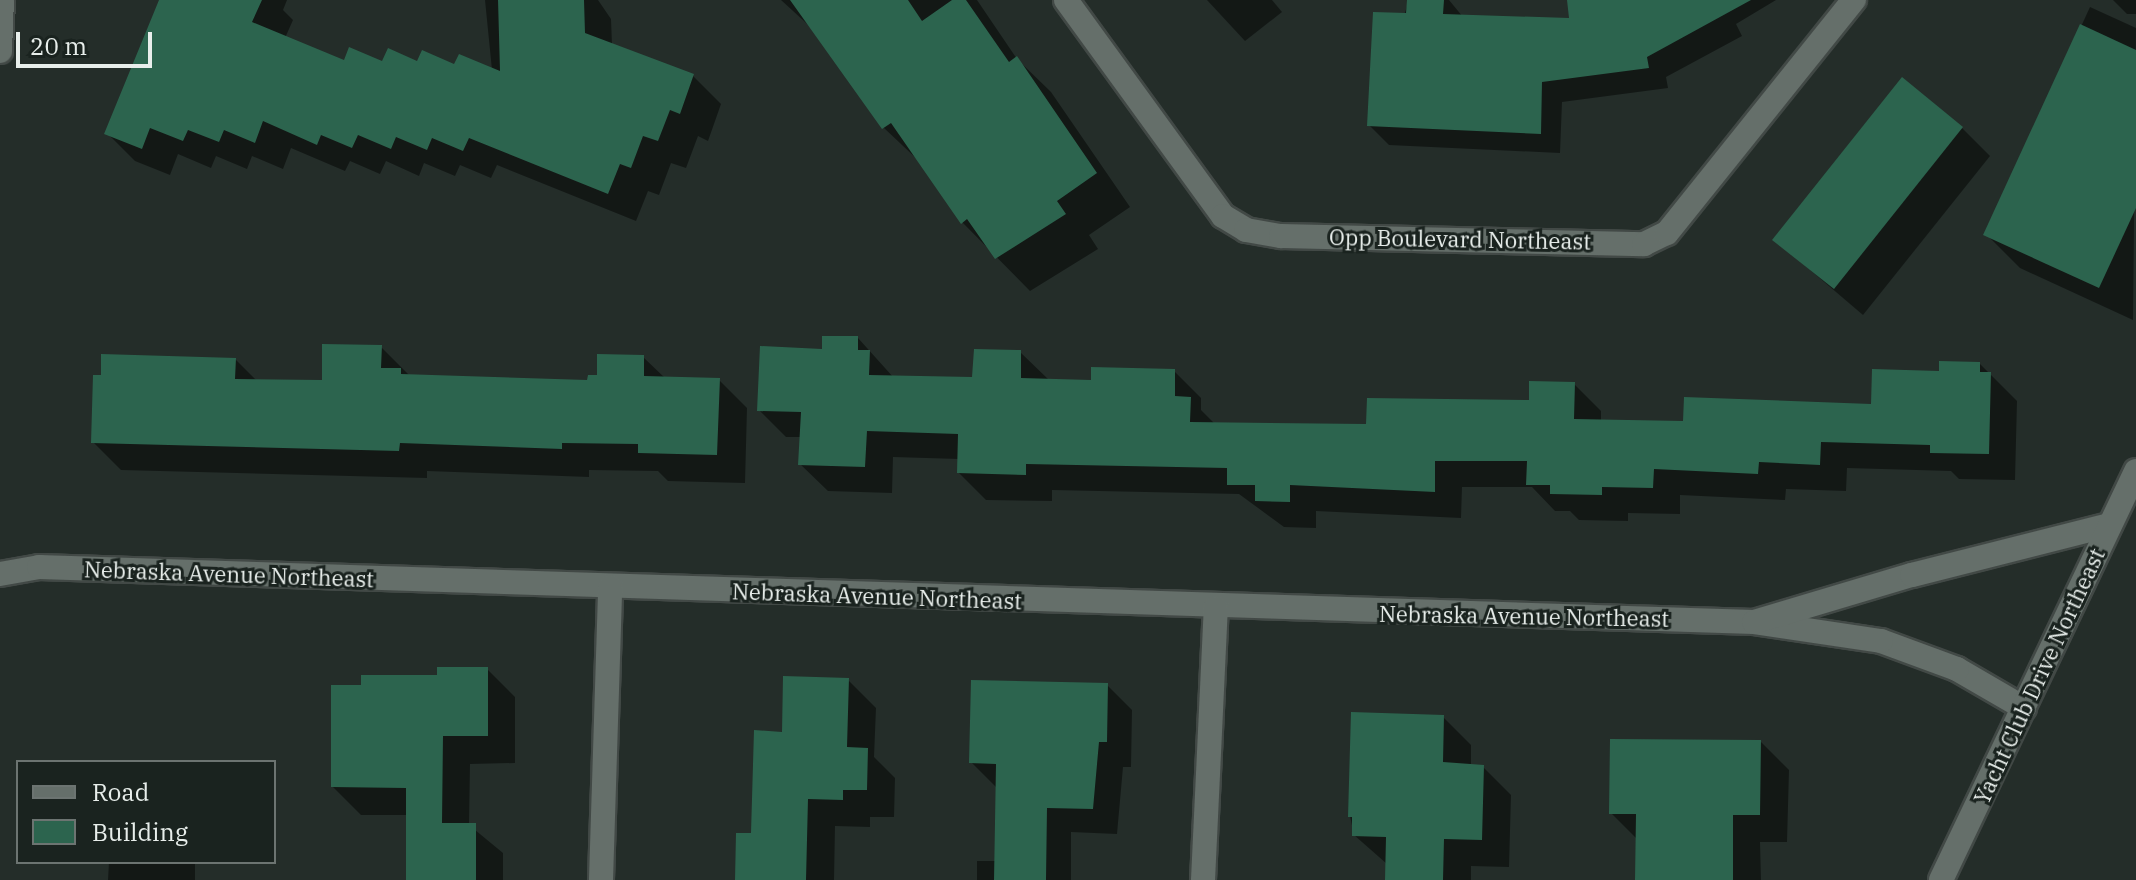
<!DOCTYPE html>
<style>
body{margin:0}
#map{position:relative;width:2136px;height:880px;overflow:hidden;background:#242d29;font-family:"IBM Plex Serif",serif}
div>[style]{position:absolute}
.shadow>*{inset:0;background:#0007}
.building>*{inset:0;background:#2c644e}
.roads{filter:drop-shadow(2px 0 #424946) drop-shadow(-2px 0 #424946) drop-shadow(0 2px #424946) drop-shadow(0 -2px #424946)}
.minor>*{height:24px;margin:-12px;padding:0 12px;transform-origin:12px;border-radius:12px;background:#656f6a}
span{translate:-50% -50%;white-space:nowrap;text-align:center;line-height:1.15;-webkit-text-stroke:6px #1a231f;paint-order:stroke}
.street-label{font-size:22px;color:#e8eeeb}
.legend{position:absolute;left:16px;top:760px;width:260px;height:104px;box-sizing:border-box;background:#1a231f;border:2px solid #6c7471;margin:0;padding:10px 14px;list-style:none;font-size:24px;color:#e8eeeb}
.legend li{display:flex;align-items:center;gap:16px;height:40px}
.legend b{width:40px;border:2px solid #6c7471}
.scale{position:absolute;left:16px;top:32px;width:136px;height:36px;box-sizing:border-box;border:4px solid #e8eeeb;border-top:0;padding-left:10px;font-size:24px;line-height:28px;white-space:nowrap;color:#e8eeeb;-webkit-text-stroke:6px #1a231f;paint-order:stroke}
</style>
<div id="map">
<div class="shadow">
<i style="clip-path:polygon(161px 0,287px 0,283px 10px,293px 20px,285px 38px,345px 62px,492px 70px,485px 0,598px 0,611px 19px,612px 45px,693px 76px,721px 104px,708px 141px,698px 136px,686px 168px,671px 163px,659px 195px,648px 191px,636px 221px,497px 165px,491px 178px,460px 165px,455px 176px,424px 163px,419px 176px,386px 161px,380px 174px,350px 161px,345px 171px,291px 148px,283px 169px,252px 156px,247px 169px,216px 156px,211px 168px,178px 154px,170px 175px,135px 161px,107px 133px)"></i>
<i style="clip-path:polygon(781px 0,977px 0,1017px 59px,1051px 92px,1130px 207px,1089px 235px,1098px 249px,1030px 291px,962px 222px,919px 161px,884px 128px,816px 32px)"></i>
<i style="clip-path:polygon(1207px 0,1272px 0,1282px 12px,1245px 41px)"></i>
<i style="clip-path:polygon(1409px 0,1449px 0,1463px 17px,1572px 20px,1569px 0,1776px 0,1736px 24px,1742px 36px,1666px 77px,1668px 88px,1562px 102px,1560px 153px,1389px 145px,1369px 125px)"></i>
<i style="clip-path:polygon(2113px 0,2136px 0,2136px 14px,2127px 14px)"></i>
<i style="clip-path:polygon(2090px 7px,2136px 28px,2133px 320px,2020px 268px,1986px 234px)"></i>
<i style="clip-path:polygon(1962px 128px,1990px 156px,1863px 315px,1775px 240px)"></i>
<i style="clip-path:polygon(858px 338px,894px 378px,974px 379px,1020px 352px,1048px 379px,1093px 382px,1174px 371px,1201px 398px,1201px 410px,1216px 425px,1368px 426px,1531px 402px,1574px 384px,1601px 411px,1601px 422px,1685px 423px,1873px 406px,1941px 373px,1980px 364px,2017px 401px,2015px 480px,1959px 479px,1951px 471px,1847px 468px,1846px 491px,1786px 489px,1785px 500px,1680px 495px,1680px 514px,1628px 513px,1628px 521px,1579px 520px,1570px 511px,1555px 511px,1532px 487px,1462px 487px,1461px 518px,1316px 511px,1316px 528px,1284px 527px,1239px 494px,1052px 490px,1052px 501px,986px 500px,959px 473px,959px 459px,893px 457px,892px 493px,828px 491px,800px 464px,802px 437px,786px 437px,759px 410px,824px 351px)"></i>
<i style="clip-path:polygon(381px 347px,409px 375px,589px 382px,643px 357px,665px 378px,719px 380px,747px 408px,745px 483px,668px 481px,658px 471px,589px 470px,589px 477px,427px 471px,427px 478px,121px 470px,93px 442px,236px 360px,257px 381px,324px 382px)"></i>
<i style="clip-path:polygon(487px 669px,515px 697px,515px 763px,470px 764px,469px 825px,503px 853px,503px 880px,408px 880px,408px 815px,361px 815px,333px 787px,363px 687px)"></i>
<i style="clip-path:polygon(848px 680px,876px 708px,874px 757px,895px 778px,894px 817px,870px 817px,870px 827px,835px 826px,834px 880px,737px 880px,784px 734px)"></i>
<i style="clip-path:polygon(1107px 685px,1132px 710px,1131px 767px,1123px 767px,1117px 834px,1071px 832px,1071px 880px,977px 880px,977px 861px,996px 861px,997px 788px,971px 762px)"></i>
<i style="clip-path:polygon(1443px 717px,1471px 745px,1471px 766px,1483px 767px,1511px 795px,1509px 867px,1471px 866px,1471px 880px,1387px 880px,1387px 864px,1354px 835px,1350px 816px)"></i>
<i style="clip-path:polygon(1761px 742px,1789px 770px,1787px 842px,1760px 842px,1761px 880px,1637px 880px,1638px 840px,1611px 813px)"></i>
<i style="clip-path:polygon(109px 862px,195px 862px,195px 880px,108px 880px)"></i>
</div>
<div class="building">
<i style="clip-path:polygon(159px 0,262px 0,252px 22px,344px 60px,349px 47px,382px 61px,388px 48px,417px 61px,422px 50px,454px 64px,459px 54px,500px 71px,498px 0,584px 0,585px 33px,694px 74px,680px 114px,670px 110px,658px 141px,643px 136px,631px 168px,620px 164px,608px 194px,469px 138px,463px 151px,432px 138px,427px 150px,396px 137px,391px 149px,358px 135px,352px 148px,321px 135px,317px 145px,263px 121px,255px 143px,224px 130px,219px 142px,188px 130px,183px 141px,150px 128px,142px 149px,104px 134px)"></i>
<i style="clip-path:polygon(790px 0,908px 0,922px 21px,952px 0,966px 0,1009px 62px,1017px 56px,1097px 173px,1057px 201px,1066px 214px,995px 259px,967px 219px,961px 224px,891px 123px,882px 129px)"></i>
<i style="clip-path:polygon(1407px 0,1444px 0,1443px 14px,1569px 18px,1567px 0,1751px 0,1647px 57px,1649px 68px,1542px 82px,1541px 134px,1367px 126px,1373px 12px,1406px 13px)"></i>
<i style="clip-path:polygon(2080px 24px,2136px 50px,2136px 208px,2099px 288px,1983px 235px)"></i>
<i style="clip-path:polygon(1902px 77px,1963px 127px,1834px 289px,1772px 240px)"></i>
<i style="clip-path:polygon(822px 336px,858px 336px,858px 350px,870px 350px,869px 375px,972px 377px,974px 349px,1021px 350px,1021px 378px,1091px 380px,1091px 367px,1175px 369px,1175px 396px,1191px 397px,1190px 422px,1366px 424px,1367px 398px,1529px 400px,1529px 381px,1575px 382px,1574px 419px,1683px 421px,1684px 397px,1871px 404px,1872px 369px,1939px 371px,1939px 361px,1980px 362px,1980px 372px,1991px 372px,1989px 454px,1930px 453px,1930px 445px,1821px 442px,1820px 465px,1759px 462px,1758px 474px,1654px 469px,1653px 488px,1602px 487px,1602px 495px,1550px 494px,1550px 485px,1526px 485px,1527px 461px,1435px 461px,1435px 492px,1290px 485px,1290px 502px,1255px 501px,1255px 485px,1227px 485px,1227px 468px,1026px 464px,1026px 475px,957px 473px,958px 434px,867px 431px,865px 467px,798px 465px,801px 412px,757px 411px,760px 346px,822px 349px)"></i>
<i style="clip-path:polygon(322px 344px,382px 345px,381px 368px,401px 368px,401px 374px,587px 380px,588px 375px,597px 375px,597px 354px,644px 355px,644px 376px,720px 378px,717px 455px,638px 453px,638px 444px,562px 443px,562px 449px,400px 443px,399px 451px,91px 443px,93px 375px,101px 375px,101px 354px,236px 358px,235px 379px,322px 380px)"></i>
<i style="clip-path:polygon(437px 667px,488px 667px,488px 736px,443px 736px,442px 823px,476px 823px,476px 880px,406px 880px,406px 788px,331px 787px,331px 685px,361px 685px,361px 675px,437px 675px)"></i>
<i style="clip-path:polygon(783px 676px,849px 678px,847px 747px,868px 748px,867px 790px,843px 790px,843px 800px,808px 799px,806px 880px,735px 880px,736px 833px,751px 833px,754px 730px,782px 732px)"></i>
<i style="clip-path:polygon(971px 680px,1108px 683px,1107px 742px,1099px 742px,1093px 809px,1047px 808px,1046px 880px,994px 880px,996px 764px,969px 763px)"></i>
<i style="clip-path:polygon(1351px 712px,1444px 715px,1443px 762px,1484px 765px,1482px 840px,1444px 839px,1443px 880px,1385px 880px,1386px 837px,1352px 836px,1352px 817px,1348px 817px)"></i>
<i style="clip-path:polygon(1610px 739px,1761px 740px,1760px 815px,1733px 815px,1733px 880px,1635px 880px,1636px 814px,1609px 814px)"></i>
</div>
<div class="roads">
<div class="minor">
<i style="left:1066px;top:0;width:267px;rotate:54deg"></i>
<i style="left:1223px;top:216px;width:27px;rotate:31deg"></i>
<i style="left:1246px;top:230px;width:36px;rotate:10deg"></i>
<i style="left:1281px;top:236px;width:363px;rotate:1.3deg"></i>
<i style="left:1644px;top:244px;width:25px;rotate:-26deg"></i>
<i style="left:1667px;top:233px;width:299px;rotate:-51.3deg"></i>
<i style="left:0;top:51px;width:51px;rotate:-87.8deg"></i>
<i style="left:0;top:574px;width:40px;rotate:-10deg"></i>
<i style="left:39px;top:567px;width:1716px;rotate:1.84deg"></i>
<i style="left:2024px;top:708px;width:78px;rotate:-149.8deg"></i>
<i style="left:1957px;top:669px;width:81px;rotate:-159.8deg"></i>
<i style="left:1881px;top:641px;width:128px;rotate:-171.5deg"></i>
<i style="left:1754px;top:622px;width:165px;rotate:-16.6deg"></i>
<i style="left:1912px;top:575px;width:204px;rotate:-14.2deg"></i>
<i style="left:601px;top:880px;width:293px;rotate:-88.2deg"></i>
<i style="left:1203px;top:880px;width:272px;rotate:-87.3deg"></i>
<i style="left:1941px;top:880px;width:453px;rotate:-64.5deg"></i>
</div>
</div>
<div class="street-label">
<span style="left:1460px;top:239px;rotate:1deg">Opp Boulevard Northeast</span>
<span style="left:229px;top:574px;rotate:2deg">Nebraska Avenue Northeast</span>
<span style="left:877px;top:596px;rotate:2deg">Nebraska Avenue Northeast</span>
<span style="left:1524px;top:616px;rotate:1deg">Nebraska Avenue Northeast</span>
<span style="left:2039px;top:676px;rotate:-65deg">Yacht Club Drive Northeast</span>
</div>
<ul class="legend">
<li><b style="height:10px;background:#656f6a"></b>Road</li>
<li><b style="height:22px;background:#2c644e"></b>Building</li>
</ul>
<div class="scale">20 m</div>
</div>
